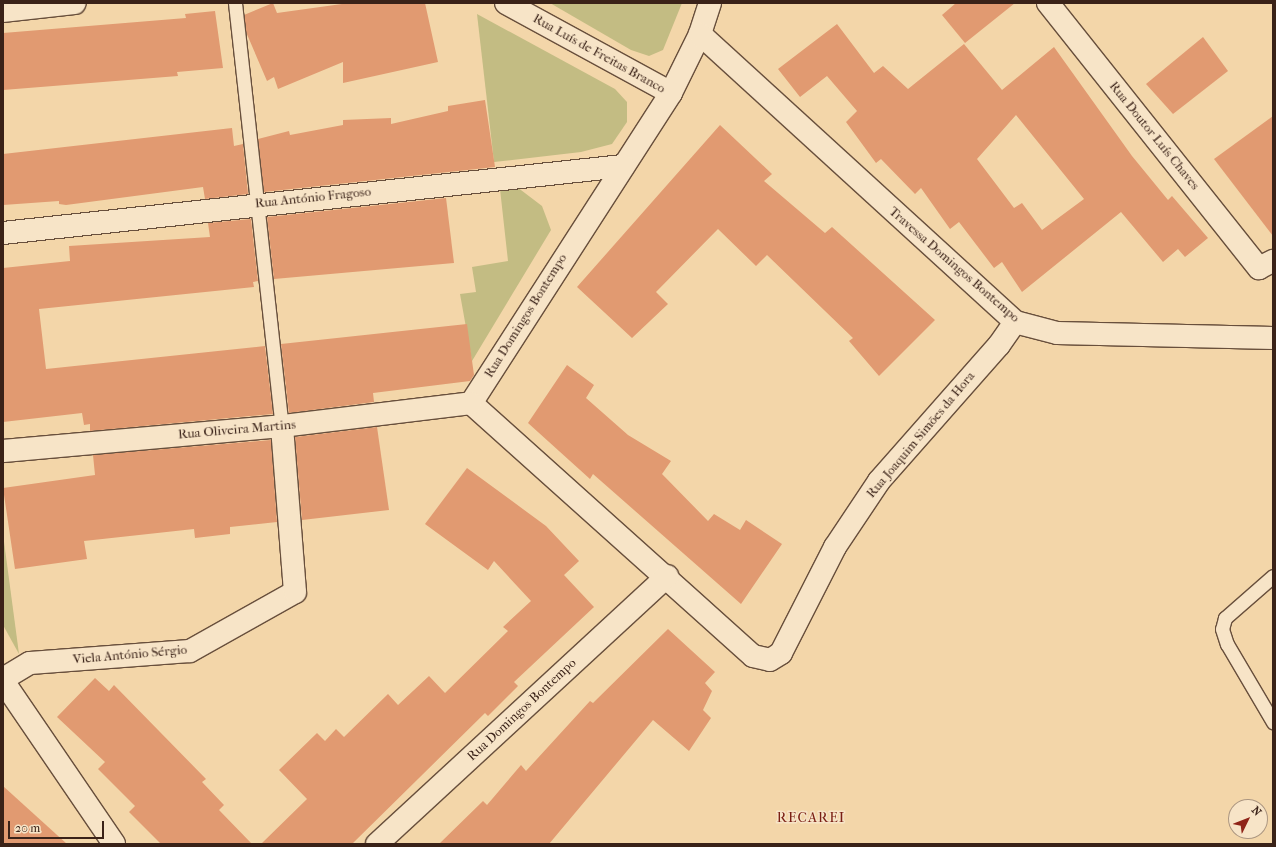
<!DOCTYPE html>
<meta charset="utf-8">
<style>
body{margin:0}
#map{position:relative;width:1276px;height:847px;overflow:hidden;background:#f3d6a9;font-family:"IM FELL French Canon",serif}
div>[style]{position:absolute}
.green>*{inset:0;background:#c3bc83}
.building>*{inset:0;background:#e19a71}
.roads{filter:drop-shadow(1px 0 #684f3c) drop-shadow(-1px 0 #684f3c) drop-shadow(0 1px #684f3c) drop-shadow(0 -1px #684f3c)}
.lane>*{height:13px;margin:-6.5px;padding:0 6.5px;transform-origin:6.5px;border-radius:6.5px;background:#f7e4c7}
.street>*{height:22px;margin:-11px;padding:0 11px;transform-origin:11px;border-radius:11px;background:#f7e4c7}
span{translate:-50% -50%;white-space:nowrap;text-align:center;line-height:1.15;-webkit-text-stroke:3px #f7e4c7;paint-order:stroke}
.street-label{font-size:13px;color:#3a2218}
.neighbourhood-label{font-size:14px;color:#7a1f14;letter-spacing:1px}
.frame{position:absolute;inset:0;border:4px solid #3a2218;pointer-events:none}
.north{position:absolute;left:1228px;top:799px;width:40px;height:40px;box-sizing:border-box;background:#f7e4c7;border:1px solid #ab9681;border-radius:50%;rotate:47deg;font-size:11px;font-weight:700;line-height:16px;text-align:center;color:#3a2218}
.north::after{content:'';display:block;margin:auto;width:14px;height:18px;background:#8f2418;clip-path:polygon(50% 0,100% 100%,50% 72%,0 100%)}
.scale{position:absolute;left:8px;top:821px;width:96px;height:18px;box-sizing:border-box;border:2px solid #3a2218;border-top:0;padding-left:5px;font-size:12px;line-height:14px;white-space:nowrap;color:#3a2218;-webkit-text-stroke:3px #f7e4c7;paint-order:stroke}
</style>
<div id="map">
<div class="green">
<i style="clip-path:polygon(550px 3px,682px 3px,663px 50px,649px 56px,631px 50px)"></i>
<i style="clip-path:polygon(477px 14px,615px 89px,627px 102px,627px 122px,612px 144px,581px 152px,494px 162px)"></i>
<i style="clip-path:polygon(517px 187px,542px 206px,551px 230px,472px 361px,460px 294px,476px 292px,472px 267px,508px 261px,500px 189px)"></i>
<i style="clip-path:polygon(3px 534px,19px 654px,3px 625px)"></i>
</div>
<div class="building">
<i style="clip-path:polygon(273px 3px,277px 13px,349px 3px,425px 3px,438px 62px,343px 83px,343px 62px,278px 89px,274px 77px,267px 81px,246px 32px,244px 15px)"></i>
<i style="clip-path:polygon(956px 3px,1015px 3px,965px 43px,942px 15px)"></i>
<i style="clip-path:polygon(215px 11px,223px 68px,177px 72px,178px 76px,3px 90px,3px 33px,186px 18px,185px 14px)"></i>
<i style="clip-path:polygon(evenodd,837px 24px,874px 73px,883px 66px,908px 89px,964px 44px,1002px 90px,1054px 47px,1132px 156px,1168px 200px,1172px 196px,1208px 238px,1185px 257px,1178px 249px,1163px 262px,1121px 212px,1022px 292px,1002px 262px,994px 268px,959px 222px,950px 229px,921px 188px,915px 194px,881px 159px,876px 163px,846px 122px,857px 111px,827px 76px,800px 97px,778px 69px,837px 24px,1016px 115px,1084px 199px,1042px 230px,1022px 203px,1014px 208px,977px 159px,1016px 115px)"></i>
<i style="clip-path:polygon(1203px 37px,1228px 71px,1173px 114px,1146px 84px)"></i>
<i style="clip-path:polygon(485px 100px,495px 167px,264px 192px,258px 139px,289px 131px,290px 135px,343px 125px,343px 120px,391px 118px,391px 124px,448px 111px,448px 106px)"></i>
<i style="clip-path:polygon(1273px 116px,1273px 236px,1214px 159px)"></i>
<i style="clip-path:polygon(720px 125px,772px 174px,764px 181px,825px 233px,832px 227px,935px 320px,879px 376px,849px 341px,853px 338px,767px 255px,756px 266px,718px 229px,656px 292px,668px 304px,632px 338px,577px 287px)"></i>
<i style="clip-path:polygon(232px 128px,234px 146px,243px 144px,248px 194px,205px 199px,203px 187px,66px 205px,59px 204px,59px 201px,3px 205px,3px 154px)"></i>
<i style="clip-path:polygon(446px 198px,454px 263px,274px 279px,267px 217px)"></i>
<i style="clip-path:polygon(251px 219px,258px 281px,253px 282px,254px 287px,39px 309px,46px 369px,265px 346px,273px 414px,90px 431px,90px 424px,84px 425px,82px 413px,3px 422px,3px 268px,70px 261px,69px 246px,210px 237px,208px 223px)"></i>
<i style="clip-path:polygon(467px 324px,474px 375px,470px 381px,373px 393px,374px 402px,289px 413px,281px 344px)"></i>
<i style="clip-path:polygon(567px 365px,594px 385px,586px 398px,628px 435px,671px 461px,662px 474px,708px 521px,714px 514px,740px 530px,746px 520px,782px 544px,741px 604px,593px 474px,590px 479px,528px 423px)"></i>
<i style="clip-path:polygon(377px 427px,389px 510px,302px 520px,295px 437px)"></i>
<i style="clip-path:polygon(271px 440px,277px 522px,230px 527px,230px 534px,195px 538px,194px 529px,84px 541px,87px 559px,15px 569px,3px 488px,95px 475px,93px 455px)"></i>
<i style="clip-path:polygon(467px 468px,546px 526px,579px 561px,564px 575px,594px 607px,514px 682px,518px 686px,488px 716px,485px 713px,352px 844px,261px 844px,307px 799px,279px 770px,317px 733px,325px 741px,336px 729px,344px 737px,388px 694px,398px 705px,429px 676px,445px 693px,508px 631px,503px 627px,531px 601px,494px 561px,488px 570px,425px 524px)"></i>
<i style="clip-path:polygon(668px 629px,715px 672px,705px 683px,712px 691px,703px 710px,711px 718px,689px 751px,653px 720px,549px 844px,439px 844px,483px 801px,487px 805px,521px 765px,526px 771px,590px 701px,593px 703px)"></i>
<i style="clip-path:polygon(95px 678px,109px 691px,114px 685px,206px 779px,202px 782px,224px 805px,219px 810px,252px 844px,161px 844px,129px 812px,135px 806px,98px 769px,105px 762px,57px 717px)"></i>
<i style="clip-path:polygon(3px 786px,67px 844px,3px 844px)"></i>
</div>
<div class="roads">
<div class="lane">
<i style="left:235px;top:3px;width:426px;rotate:83.7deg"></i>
<i style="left:1273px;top:576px;width:64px;rotate:138.8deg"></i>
<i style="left:1225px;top:618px;width:11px;rotate:105deg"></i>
<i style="left:1222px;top:629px;width:16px;rotate:72deg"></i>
<i style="left:1227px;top:644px;width:91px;rotate:59.5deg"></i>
</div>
<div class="street">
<i style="left:506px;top:3px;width:188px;rotate:28.6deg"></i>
<i style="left:710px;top:3px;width:33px;rotate:108deg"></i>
<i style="left:700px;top:34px;width:66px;rotate:116.2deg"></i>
<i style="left:671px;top:93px;width:369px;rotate:122.8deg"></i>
<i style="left:471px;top:403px;width:379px;rotate:41.9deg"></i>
<i style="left:753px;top:656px;width:17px;rotate:13deg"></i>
<i style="left:770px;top:660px;width:13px;rotate:-32deg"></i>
<i style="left:781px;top:653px;width:119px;rotate:-63deg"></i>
<i style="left:835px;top:547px;width:79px;rotate:-56.3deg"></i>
<i style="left:879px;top:481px;width:181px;rotate:-48.6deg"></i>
<i style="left:999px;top:345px;width:28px;rotate:-55deg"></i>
<i style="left:1048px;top:3px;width:339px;rotate:51.5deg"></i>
<i style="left:1259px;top:268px;width:16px;rotate:-27deg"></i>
<i style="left:3px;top:11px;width:72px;rotate:-6.3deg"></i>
<i style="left:700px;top:34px;width:427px;rotate:42.4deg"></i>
<i style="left:1015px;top:322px;width:43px;rotate:14.7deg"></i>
<i style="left:1057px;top:333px;width:216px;rotate:1.3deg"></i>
<i style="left:3px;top:233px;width:624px;rotate:-6.17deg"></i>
<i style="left:3px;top:451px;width:280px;rotate:-5.1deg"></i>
<i style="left:282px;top:426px;width:190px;rotate:-6.9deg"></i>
<i style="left:3px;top:679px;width:31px;rotate:-31deg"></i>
<i style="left:30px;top:663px;width:160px;rotate:-4.3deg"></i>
<i style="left:190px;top:651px;width:120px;rotate:-29.3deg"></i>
<i style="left:295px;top:592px;width:167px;rotate:-94.5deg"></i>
<i style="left:3px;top:681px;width:197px;rotate:55.7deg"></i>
<i style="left:377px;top:844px;width:395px;rotate:-42.7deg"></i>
</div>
</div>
<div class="street-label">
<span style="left:599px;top:54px;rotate:29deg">Rua Luís de Freitas Branco</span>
<span style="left:1154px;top:136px;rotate:51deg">Rua Doutor Luís Chaves</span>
<span style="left:313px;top:198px;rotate:-6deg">Rua António Fragoso</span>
<span style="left:954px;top:265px;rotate:41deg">Travessa Domingos Bontempo</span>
<span style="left:526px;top:316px;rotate:-58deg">Rua Domingos Bontempo</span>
<span style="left:237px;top:430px;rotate:-5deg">Rua Oliveira Martins</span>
<span style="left:921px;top:435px;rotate:-50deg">Rua Joaquim Simões da Hora</span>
<span style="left:130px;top:655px;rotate:-5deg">Viela António Sérgio</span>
<span style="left:522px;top:710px;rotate:-43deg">Rua Domingos Bontempo</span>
</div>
<div class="neighbourhood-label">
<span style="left:811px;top:818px">RECAREI</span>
</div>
<div class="frame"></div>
<div class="north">N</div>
<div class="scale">20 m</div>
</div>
